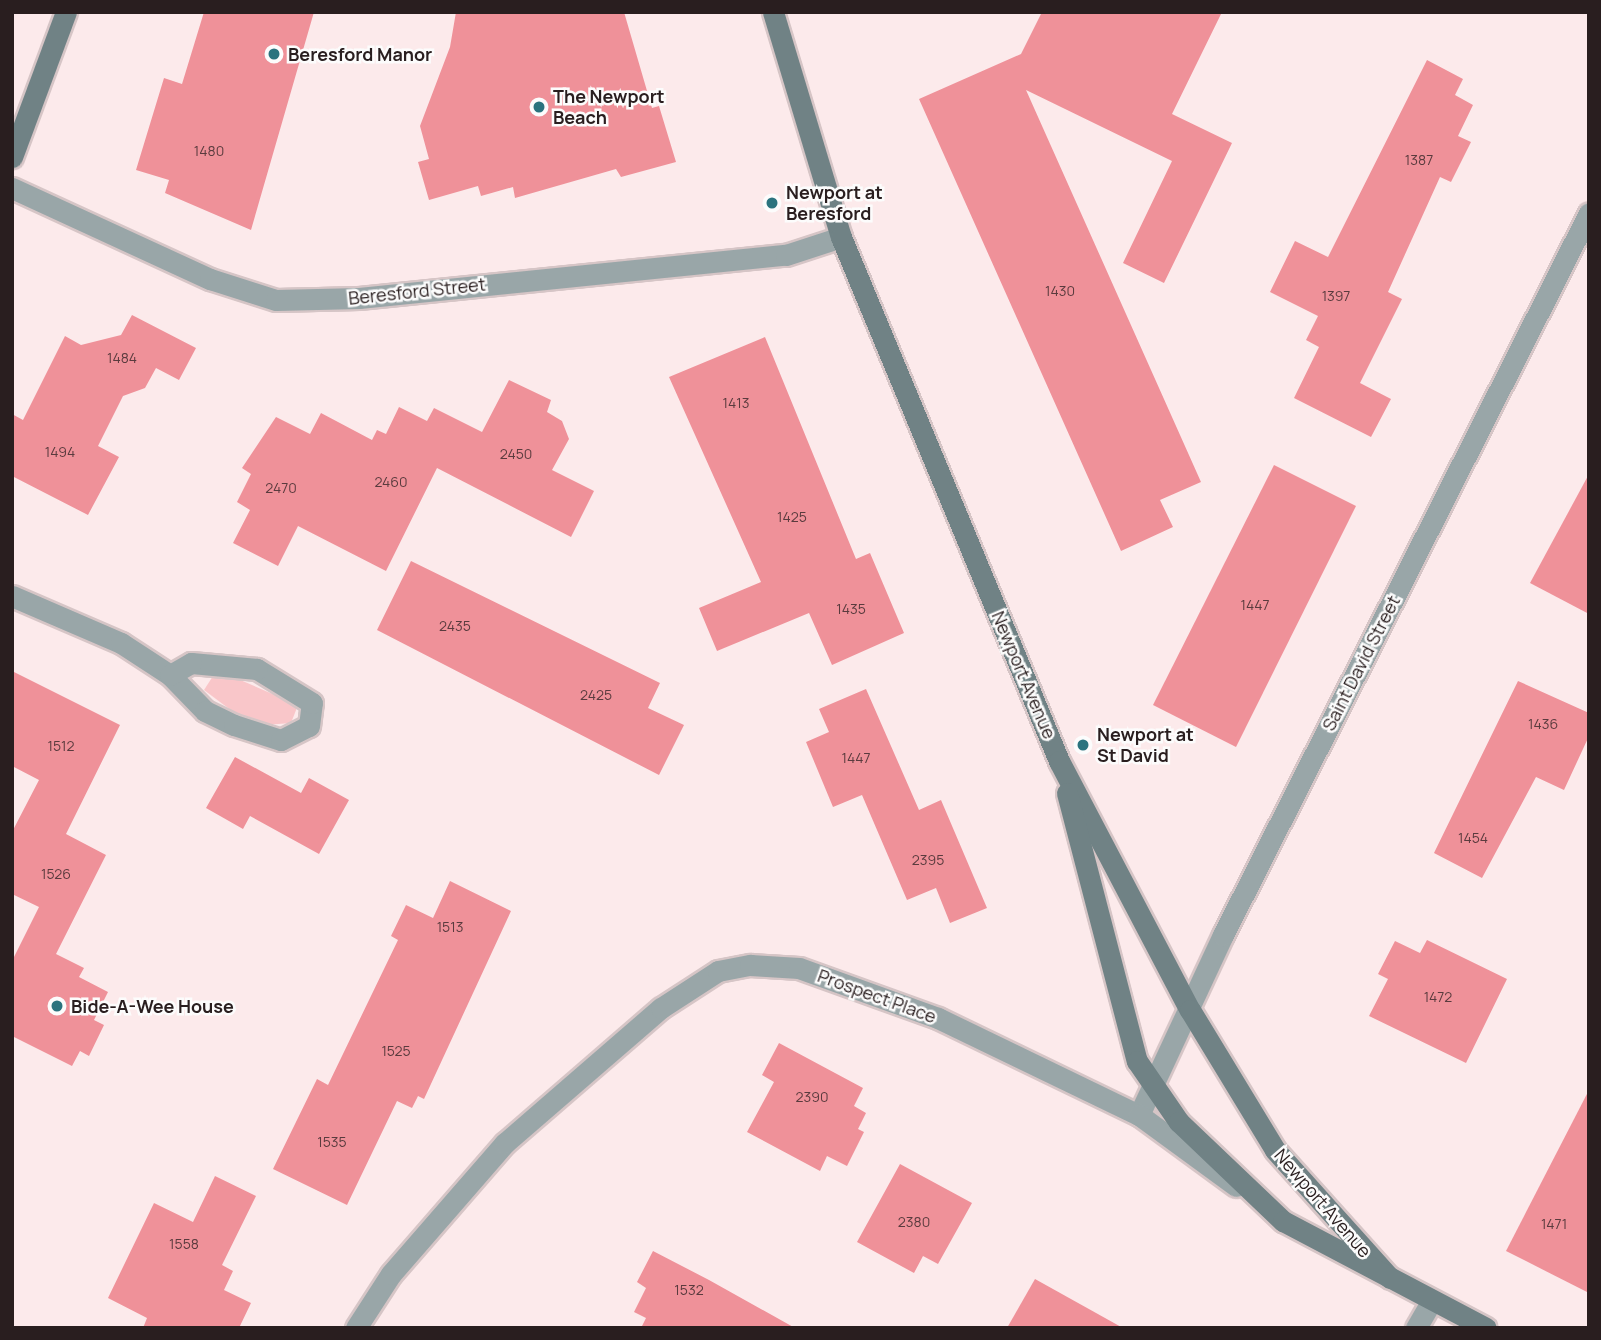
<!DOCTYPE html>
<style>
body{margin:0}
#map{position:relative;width:1601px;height:1340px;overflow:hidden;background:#fceaeb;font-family:Manrope,sans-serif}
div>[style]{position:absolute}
.green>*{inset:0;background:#f9c6c9}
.building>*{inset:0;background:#ef9199}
.roads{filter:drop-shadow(2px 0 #d6c5c6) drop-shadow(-2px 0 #d6c5c6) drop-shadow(0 2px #d6c5c6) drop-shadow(0 -2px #d6c5c6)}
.street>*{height:21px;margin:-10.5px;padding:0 10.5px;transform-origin:10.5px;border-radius:10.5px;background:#99a6a8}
.secondary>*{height:21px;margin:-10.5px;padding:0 10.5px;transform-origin:10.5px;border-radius:10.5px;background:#708285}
.dots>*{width:19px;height:19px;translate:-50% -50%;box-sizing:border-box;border:4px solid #fcfcfc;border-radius:50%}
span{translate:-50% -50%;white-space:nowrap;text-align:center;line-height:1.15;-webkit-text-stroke:5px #fcfcfc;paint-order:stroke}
.number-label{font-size:14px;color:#5a3b3e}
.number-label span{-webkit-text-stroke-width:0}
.poi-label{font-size:18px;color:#291e1f;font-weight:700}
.left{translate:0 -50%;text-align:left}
.street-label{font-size:18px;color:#291e1f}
.frame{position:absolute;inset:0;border:14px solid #291e1f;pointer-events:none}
</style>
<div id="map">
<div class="green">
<i style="clip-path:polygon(213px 676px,238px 679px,298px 705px,291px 723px,265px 725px,232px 711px,204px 690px)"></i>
</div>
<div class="building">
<i style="clip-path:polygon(204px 12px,314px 12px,251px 230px,165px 193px,169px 180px,136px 170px,164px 78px,182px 84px)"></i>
<i style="clip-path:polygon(456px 12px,624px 12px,652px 108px,659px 106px,676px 162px,621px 177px,616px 169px,515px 198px,513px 187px,481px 196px,478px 186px,429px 200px,418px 162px,429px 159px,420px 126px,450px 47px)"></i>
<i style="clip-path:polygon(1042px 12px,1222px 12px,1172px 114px,1232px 143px,1164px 283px,1123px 263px,1172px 161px,1026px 90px,1201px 482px,1160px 500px,1173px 527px,1121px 551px,919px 99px,1021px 54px)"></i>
<i style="clip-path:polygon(1427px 60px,1463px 79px,1455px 95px,1473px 105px,1458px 136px,1471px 142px,1451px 182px,1440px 177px,1388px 292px,1402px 299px,1360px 383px,1391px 399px,1371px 437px,1294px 398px,1319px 347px,1306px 340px,1318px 316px,1270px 292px,1295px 241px,1328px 257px)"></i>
<i style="clip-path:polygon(132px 315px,196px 348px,179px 380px,156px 368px,145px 388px,123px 396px,98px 446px,119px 457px,88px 515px,12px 476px,12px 414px,23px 420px,65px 336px,81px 345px,121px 335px)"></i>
<i style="clip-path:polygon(765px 337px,856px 559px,870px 553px,904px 633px,832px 665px,809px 613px,717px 651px,699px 608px,761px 582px,669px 377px)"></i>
<i style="clip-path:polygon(509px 380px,551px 400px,547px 412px,562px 421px,569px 439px,552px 470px,594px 491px,571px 537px,437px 468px,386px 571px,298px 526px,278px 566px,233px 543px,250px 510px,237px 502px,251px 474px,242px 468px,276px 417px,310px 434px,321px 413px,372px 440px,377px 430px,386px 434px,399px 407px,427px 421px,434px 408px,482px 432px)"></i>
<i style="clip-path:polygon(1274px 465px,1356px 506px,1236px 747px,1153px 705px)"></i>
<i style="clip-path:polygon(1589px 474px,1589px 614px,1530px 583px)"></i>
<i style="clip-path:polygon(411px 561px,660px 683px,648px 708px,684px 725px,659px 775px,377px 630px)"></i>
<i style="clip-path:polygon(12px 671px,120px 725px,66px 834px,106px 855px,56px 954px,84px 968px,79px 977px,108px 992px,94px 1020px,104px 1025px,89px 1056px,80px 1051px,72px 1066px,12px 1036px,12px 961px,39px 907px,12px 894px,12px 832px,39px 780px,12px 766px)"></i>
<i style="clip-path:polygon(1518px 681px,1589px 713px,1589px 736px,1564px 790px,1536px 777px,1482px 878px,1434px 853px)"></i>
<i style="clip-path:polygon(866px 689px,919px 810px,941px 800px,987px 908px,950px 923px,936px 888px,907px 900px,862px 795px,833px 807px,806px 742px,829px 732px,819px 709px)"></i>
<i style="clip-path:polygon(235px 757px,301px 793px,309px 778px,349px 800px,319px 854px,250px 816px,243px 829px,206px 808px)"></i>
<i style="clip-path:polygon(450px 881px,511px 911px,424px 1099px,418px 1096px,412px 1108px,397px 1101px,347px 1205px,273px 1169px,317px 1079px,328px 1085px,398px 940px,391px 936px,406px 905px,433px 918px)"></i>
<i style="clip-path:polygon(1427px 940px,1507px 979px,1466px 1063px,1369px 1016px,1388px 979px,1378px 974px,1395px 941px,1420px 953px)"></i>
<i style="clip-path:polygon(779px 1043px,863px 1088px,854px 1106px,866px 1113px,858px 1129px,864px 1132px,847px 1166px,827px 1156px,820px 1171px,747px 1132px,774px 1082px,762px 1075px)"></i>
<i style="clip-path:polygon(1589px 1090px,1589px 1293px,1506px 1251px)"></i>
<i style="clip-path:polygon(900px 1164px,972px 1203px,938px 1264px,923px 1256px,914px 1273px,857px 1242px)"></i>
<i style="clip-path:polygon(215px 1176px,256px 1196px,222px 1265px,233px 1271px,224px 1290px,251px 1303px,239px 1328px,143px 1328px,147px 1318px,108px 1298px,154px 1203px,193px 1222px)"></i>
<i style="clip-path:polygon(653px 1251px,709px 1280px,795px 1328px,641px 1328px,646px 1318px,634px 1312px,646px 1288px,637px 1282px)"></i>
<i style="clip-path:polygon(1035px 1279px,1123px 1328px,1007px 1328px)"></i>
</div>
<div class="roads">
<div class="street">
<i style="left:12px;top:188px;width:218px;rotate:24.7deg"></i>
<i style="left:210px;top:279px;width:69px;rotate:17.7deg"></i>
<i style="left:276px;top:300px;width:83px;rotate:-1.4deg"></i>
<i style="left:359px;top:298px;width:429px;rotate:-5.8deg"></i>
<i style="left:786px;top:255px;width:58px;rotate:-18.1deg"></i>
<i style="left:12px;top:596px;width:119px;rotate:23.3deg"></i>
<i style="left:121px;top:643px;width:59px;rotate:33.1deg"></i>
<i style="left:170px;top:675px;width:50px;rotate:45.8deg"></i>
<i style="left:205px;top:711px;width:32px;rotate:26deg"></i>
<i style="left:234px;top:725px;width:49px;rotate:17.7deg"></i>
<i style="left:281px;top:740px;width:31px;rotate:-27deg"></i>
<i style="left:309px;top:726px;width:23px;rotate:-83deg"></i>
<i style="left:312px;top:703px;width:65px;rotate:-148.3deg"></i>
<i style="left:257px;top:669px;width:66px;rotate:-174.8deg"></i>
<i style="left:191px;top:663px;width:24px;rotate:150deg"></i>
<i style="left:1139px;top:1115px;width:199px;rotate:-65deg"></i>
<i style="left:1223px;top:935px;width:809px;rotate:-63.12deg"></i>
<i style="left:356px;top:1328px;width:64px;rotate:-57.1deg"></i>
<i style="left:391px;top:1274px;width:174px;rotate:-49deg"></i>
<i style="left:505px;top:1143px;width:206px;rotate:-40.9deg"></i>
<i style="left:661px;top:1008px;width:68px;rotate:-33deg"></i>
<i style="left:718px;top:971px;width:33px;rotate:-11deg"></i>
<i style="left:750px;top:965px;width:49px;rotate:3.5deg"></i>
<i style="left:799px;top:968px;width:148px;rotate:19.8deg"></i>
<i style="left:938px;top:1018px;width:223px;rotate:25.8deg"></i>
<i style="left:1139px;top:1115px;width:120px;rotate:36.2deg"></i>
<i style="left:1416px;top:1328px;width:32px;rotate:-60deg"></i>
</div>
<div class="secondary">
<i style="left:773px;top:12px;width:235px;rotate:73.2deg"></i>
<i style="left:841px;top:237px;width:568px;rotate:67.41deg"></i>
<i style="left:1059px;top:761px;width:281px;rotate:62.3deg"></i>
<i style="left:1190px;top:1010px;width:164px;rotate:58.7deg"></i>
<i style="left:1275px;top:1150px;width:172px;rotate:48.1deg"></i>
<i style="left:12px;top:157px;width:155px;rotate:-69.6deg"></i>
<i style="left:1067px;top:793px;width:277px;rotate:75.4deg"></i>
<i style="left:1137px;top:1061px;width:74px;rotate:55.5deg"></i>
<i style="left:1179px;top:1122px;width:144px;rotate:43.6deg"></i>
<i style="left:1283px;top:1221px;width:229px;rotate:27.8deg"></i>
</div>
</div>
<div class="dots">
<i style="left:274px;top:54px;background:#2b737e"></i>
<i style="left:539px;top:107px;background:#2b737e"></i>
<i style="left:772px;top:203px;background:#2b737e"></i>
<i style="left:1083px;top:745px;background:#2b737e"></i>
<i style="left:57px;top:1006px;background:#2b737e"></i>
</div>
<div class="number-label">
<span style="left:209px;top:151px">1480</span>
<span style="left:1419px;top:160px">1387</span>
<span style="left:1060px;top:291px">1430</span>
<span style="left:1336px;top:296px">1397</span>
<span style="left:122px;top:358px">1484</span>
<span style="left:736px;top:403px">1413</span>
<span style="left:60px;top:452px">1494</span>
<span style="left:516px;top:454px">2450</span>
<span style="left:391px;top:482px">2460</span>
<span style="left:281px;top:488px">2470</span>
<span style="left:792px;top:517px">1425</span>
<span style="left:1255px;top:605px">1447</span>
<span style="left:851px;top:609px">1435</span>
<span style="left:455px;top:626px">2435</span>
<span style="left:596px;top:695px">2425</span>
<span style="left:1543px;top:724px">1436</span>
<span style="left:61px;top:746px">1512</span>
<span style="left:856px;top:758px">1447</span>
<span style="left:1473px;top:838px">1454</span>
<span style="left:928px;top:860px">2395</span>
<span style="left:56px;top:874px">1526</span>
<span style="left:450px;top:927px">1513</span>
<span style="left:1438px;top:997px">1472</span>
<span style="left:396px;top:1051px">1525</span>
<span style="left:812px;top:1097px">2390</span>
<span style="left:332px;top:1142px">1535</span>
<span style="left:914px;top:1222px">2380</span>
<span style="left:1554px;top:1224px">1471</span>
<span style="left:184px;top:1244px">1558</span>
<span style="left:689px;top:1290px">1532</span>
</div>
<div class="poi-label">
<span class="left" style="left:288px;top:54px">Beresford Manor</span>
<span class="left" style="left:553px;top:107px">The Newport<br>Beach</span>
<span class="left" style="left:786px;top:203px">Newport at<br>Beresford</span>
<span class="left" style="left:1097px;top:745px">Newport at<br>St David</span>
<span class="left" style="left:71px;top:1006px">Bide-A-Wee House</span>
</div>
<div class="street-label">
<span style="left:417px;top:291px;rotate:-6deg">Beresford Street</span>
<span style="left:1361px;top:663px;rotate:-63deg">Saint David Street</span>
<span style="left:1024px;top:675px;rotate:67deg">Newport Avenue</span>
<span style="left:877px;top:996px;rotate:20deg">Prospect Place</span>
<span style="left:1323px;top:1203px;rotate:49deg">Newport Avenue</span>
</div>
<div class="frame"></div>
</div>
